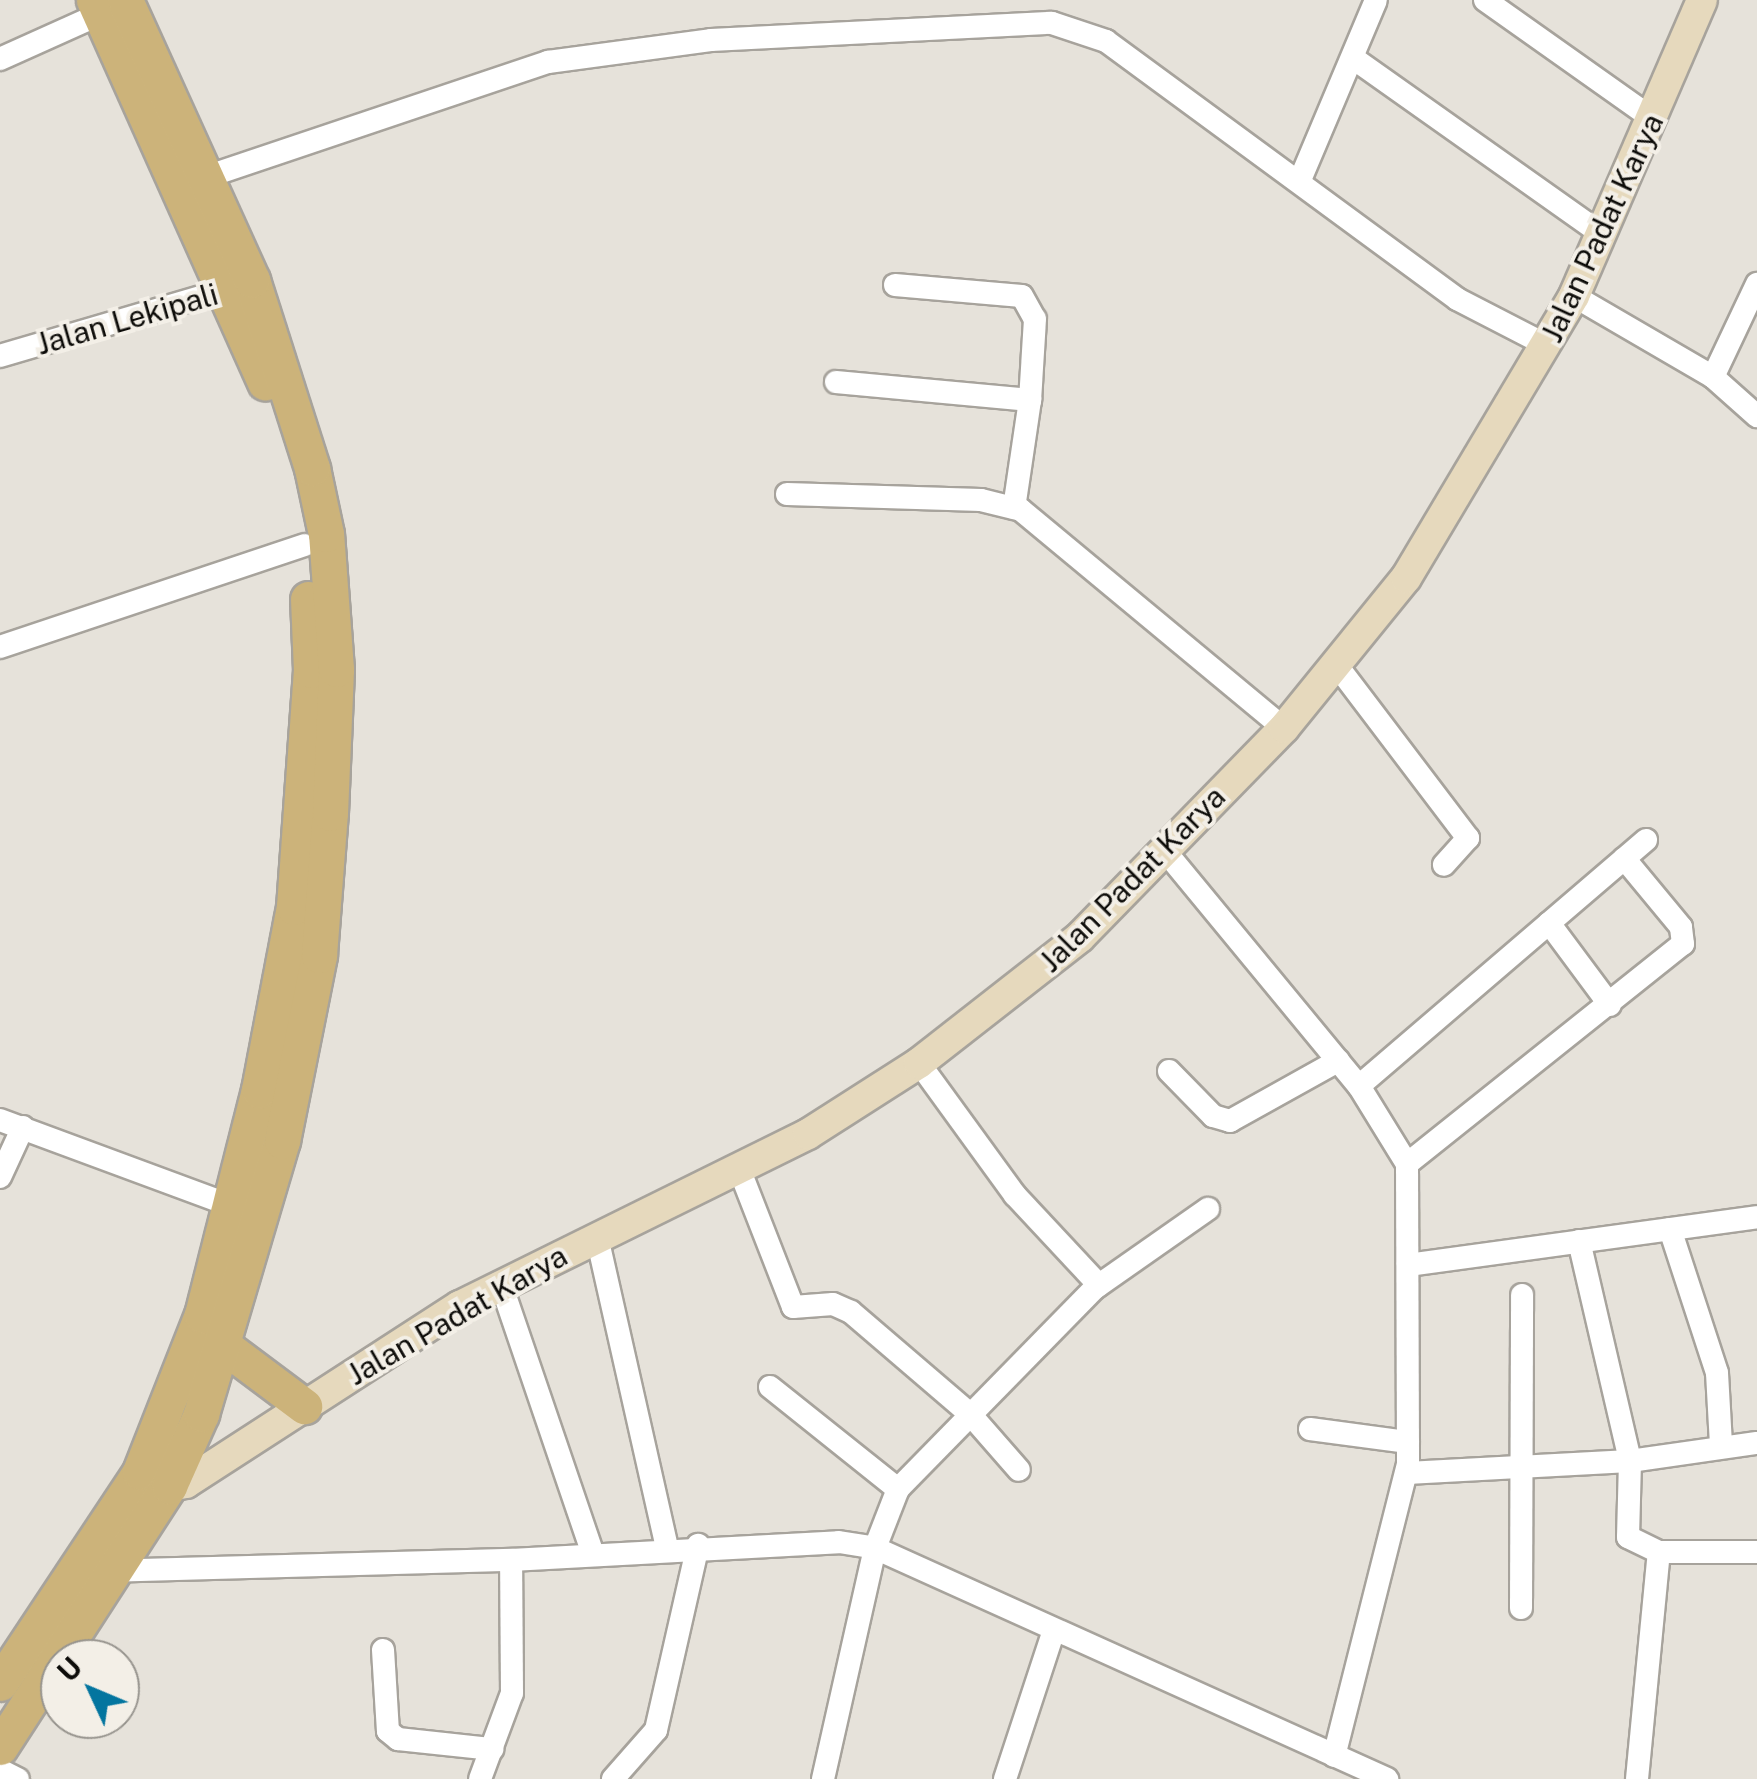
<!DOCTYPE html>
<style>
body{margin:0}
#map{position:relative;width:1757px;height:1779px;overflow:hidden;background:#e6e2da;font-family:"Public Sans",sans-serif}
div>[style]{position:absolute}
.roads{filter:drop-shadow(2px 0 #a7a39c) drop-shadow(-2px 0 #a7a39c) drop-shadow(0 2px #a7a39c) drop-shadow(0 -2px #a7a39c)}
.street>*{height:22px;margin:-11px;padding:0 11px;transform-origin:11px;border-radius:11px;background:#fff}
.secondary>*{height:30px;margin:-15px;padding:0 15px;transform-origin:15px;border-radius:15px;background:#e6d9bd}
.primary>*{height:35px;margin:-17.5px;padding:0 17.5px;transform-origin:17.5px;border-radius:17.5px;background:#ccb37a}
span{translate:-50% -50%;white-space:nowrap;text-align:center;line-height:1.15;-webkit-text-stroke:8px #f3efe7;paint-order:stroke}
.street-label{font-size:30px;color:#0d0c09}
.north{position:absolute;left:40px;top:1639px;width:100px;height:100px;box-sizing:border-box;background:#f3efe7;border:2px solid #97948e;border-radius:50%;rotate:314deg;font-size:28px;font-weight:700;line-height:40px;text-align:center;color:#0d0c09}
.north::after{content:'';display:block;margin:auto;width:35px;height:45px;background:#03759f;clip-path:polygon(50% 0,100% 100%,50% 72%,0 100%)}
</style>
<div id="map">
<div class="roads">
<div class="street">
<i style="left:1485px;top:0;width:206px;rotate:35.3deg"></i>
<i style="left:1353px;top:58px;width:306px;rotate:35.3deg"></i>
<i style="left:0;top:59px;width:110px;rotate:-24.2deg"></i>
<i style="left:206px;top:177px;width:361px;rotate:-18.6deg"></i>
<i style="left:548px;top:62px;width:164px;rotate:-7.7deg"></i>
<i style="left:711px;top:40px;width:341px;rotate:-2.9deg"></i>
<i style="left:1052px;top:23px;width:57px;rotate:18.4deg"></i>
<i style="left:1106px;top:41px;width:436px;rotate:36.3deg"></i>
<i style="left:1457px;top:299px;width:102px;rotate:27.3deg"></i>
<i style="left:1300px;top:180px;width:195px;rotate:-67.1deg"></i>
<i style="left:895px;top:285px;width:127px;rotate:5deg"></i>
<i style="left:1022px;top:296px;width:26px;rotate:61deg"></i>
<i style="left:1035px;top:319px;width:81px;rotate:93.5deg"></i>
<i style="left:1574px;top:296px;width:161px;rotate:30.2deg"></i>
<i style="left:1713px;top:377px;width:59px;rotate:41.6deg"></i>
<i style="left:0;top:356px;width:245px;rotate:-16.4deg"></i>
<i style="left:1713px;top:377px;width:103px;rotate:-64.7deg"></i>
<i style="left:836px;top:382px;width:195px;rotate:5.3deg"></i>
<i style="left:1030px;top:400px;width:109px;rotate:98.4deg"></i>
<i style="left:787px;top:494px;width:194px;rotate:1.8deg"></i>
<i style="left:981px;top:500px;width:41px;rotate:14deg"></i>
<i style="left:1021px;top:510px;width:342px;rotate:39.7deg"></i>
<i style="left:0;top:647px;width:321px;rotate:-18.5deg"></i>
<i style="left:1338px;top:667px;width:215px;rotate:52.8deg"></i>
<i style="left:1468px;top:838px;width:36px;rotate:132deg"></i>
<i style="left:1165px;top:851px;width:305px;rotate:50.5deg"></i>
<i style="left:1359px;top:1086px;width:92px;rotate:58.4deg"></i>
<i style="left:1407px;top:1164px;width:300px;rotate:89.8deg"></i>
<i style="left:1408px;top:1464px;width:301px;rotate:104.2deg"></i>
<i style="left:1549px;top:923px;width:102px;rotate:53.4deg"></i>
<i style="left:919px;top:1063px;width:163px;rotate:54deg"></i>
<i style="left:1015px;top:1195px;width:123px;rotate:47deg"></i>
<i style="left:1169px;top:1071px;width:63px;rotate:45.6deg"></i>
<i style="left:1213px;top:1116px;width:18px;rotate:16deg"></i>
<i style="left:1230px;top:1121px;width:124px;rotate:-29.1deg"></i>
<i style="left:1359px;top:1086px;width:378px;rotate:-40.6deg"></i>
<i style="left:0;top:1120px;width:247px;rotate:20.3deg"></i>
<i style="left:1407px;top:1164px;width:353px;rotate:-38.6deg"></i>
<i style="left:1683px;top:944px;width:17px;rotate:-97deg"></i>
<i style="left:1681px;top:927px;width:89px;rotate:-129.6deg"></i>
<i style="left:740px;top:1171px;width:146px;rotate:68.7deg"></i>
<i style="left:793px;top:1307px;width:40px;rotate:-4.3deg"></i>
<i style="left:833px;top:1304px;width:20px;rotate:24deg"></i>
<i style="left:851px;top:1312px;width:157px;rotate:40.6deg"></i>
<i style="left:970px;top:1414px;width:74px;rotate:48.8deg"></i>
<i style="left:0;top:1177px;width:55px;rotate:-65.3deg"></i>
<i style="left:1670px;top:1229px;width:151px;rotate:71.9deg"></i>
<i style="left:1717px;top:1373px;width:71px;rotate:86.8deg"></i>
<i style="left:597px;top:1237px;width:318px;rotate:77.3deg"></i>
<i style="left:1579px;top:1241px;width:226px;rotate:76.9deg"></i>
<i style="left:1630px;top:1461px;width:76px;rotate:91.5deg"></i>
<i style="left:1628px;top:1537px;width:34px;rotate:26deg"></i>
<i style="left:1659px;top:1552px;width:98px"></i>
<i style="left:1408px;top:1265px;width:352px;rotate:-7.8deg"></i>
<i style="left:501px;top:1284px;width:286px;rotate:71.2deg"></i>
<i style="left:770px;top:1387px;width:164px;rotate:38.6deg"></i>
<i style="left:1310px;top:1429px;width:99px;rotate:7.6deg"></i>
<i style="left:1407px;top:1473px;width:223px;rotate:-3.1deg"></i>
<i style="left:1630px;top:1461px;width:128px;rotate:-8.1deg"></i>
<i style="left:106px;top:1571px;width:405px;rotate:-1.6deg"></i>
<i style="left:511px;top:1560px;width:328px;rotate:-3.1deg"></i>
<i style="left:839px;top:1542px;width:36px;rotate:9deg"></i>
<i style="left:875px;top:1548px;width:562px;rotate:24.28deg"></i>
<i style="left:1521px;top:1608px;width:313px;rotate:-89.8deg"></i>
<i style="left:383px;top:1650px;width:81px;rotate:86.5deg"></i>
<i style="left:388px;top:1731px;width:13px;rotate:39deg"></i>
<i style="left:398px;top:1739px;width:95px;rotate:6.1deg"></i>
<i style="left:0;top:1770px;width:20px;rotate:27deg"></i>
<i style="left:480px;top:1779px;width:92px;rotate:-69.6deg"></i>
<i style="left:512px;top:1693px;width:133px;rotate:-90.4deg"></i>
<i style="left:613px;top:1779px;width:65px;rotate:-48.7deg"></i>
<i style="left:656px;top:1730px;width:190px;rotate:-77.2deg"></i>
<i style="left:823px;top:1779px;width:237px;rotate:-77.3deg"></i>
<i style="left:875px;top:1548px;width:63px;rotate:-68.7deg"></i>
<i style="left:898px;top:1489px;width:281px;rotate:-45.6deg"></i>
<i style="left:1095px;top:1288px;width:138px;rotate:-35deg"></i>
<i style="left:1005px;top:1779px;width:157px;rotate:-71.8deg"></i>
<i style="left:1637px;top:1779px;width:228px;rotate:-84.5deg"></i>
</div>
<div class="secondary">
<i style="left:156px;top:1480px;width:14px;rotate:25deg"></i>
<i style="left:169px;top:1486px;width:17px;rotate:-10deg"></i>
<i style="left:186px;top:1483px;width:326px;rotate:-32.9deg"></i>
<i style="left:460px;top:1306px;width:388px;rotate:-26.3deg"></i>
<i style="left:808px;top:1134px;width:132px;rotate:-32.6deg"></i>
<i style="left:919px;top:1063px;width:204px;rotate:-38deg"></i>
<i style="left:1080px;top:937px;width:292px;rotate:-45.7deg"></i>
<i style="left:1284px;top:728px;width:193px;rotate:-50.9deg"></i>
<i style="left:1406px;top:578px;width:328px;rotate:-59.2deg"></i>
<i style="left:1574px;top:296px;width:322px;rotate:-66.6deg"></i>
</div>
<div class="primary">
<i style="left:94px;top:0;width:419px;rotate:65.9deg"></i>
<i style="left:205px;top:1332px;width:124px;rotate:36.8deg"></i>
<i style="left:0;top:1683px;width:253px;rotate:-56.4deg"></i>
<i style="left:140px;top:1472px;width:169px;rotate:-68.5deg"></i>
<i style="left:202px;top:1315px;width:232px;rotate:-75.8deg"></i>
<i style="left:259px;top:1090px;width:186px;rotate:-79.2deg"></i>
<i style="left:294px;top:907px;width:238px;rotate:-85.9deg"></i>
<i style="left:311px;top:670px;width:71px;rotate:-92.4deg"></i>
<i style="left:0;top:1747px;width:311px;rotate:-57.1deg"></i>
<i style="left:169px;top:1486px;width:79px;rotate:-66deg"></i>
<i style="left:201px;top:1414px;width:285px;rotate:-73.5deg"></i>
<i style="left:282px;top:1141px;width:190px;rotate:-78.7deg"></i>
<i style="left:319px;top:955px;width:142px;rotate:-85.6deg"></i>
<i style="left:330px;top:813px;width:144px;rotate:-87.6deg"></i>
<i style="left:336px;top:669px;width:135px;rotate:-94.2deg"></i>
<i style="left:326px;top:534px;width:67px;rotate:-102deg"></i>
<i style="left:312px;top:468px;width:197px;rotate:-107.7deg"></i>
<i style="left:252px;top:280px;width:307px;rotate:-114.4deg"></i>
</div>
</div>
<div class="street-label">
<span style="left:1602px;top:228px;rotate:-65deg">Jalan Padat Karya</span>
<span style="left:127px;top:319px;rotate:-16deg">Jalan Lekipali</span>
<span style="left:1132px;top:879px;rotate:-45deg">Jalan Padat Karya</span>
<span style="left:457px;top:1315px;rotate:-30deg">Jalan Padat Karya</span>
</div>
<div class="north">U</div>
</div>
